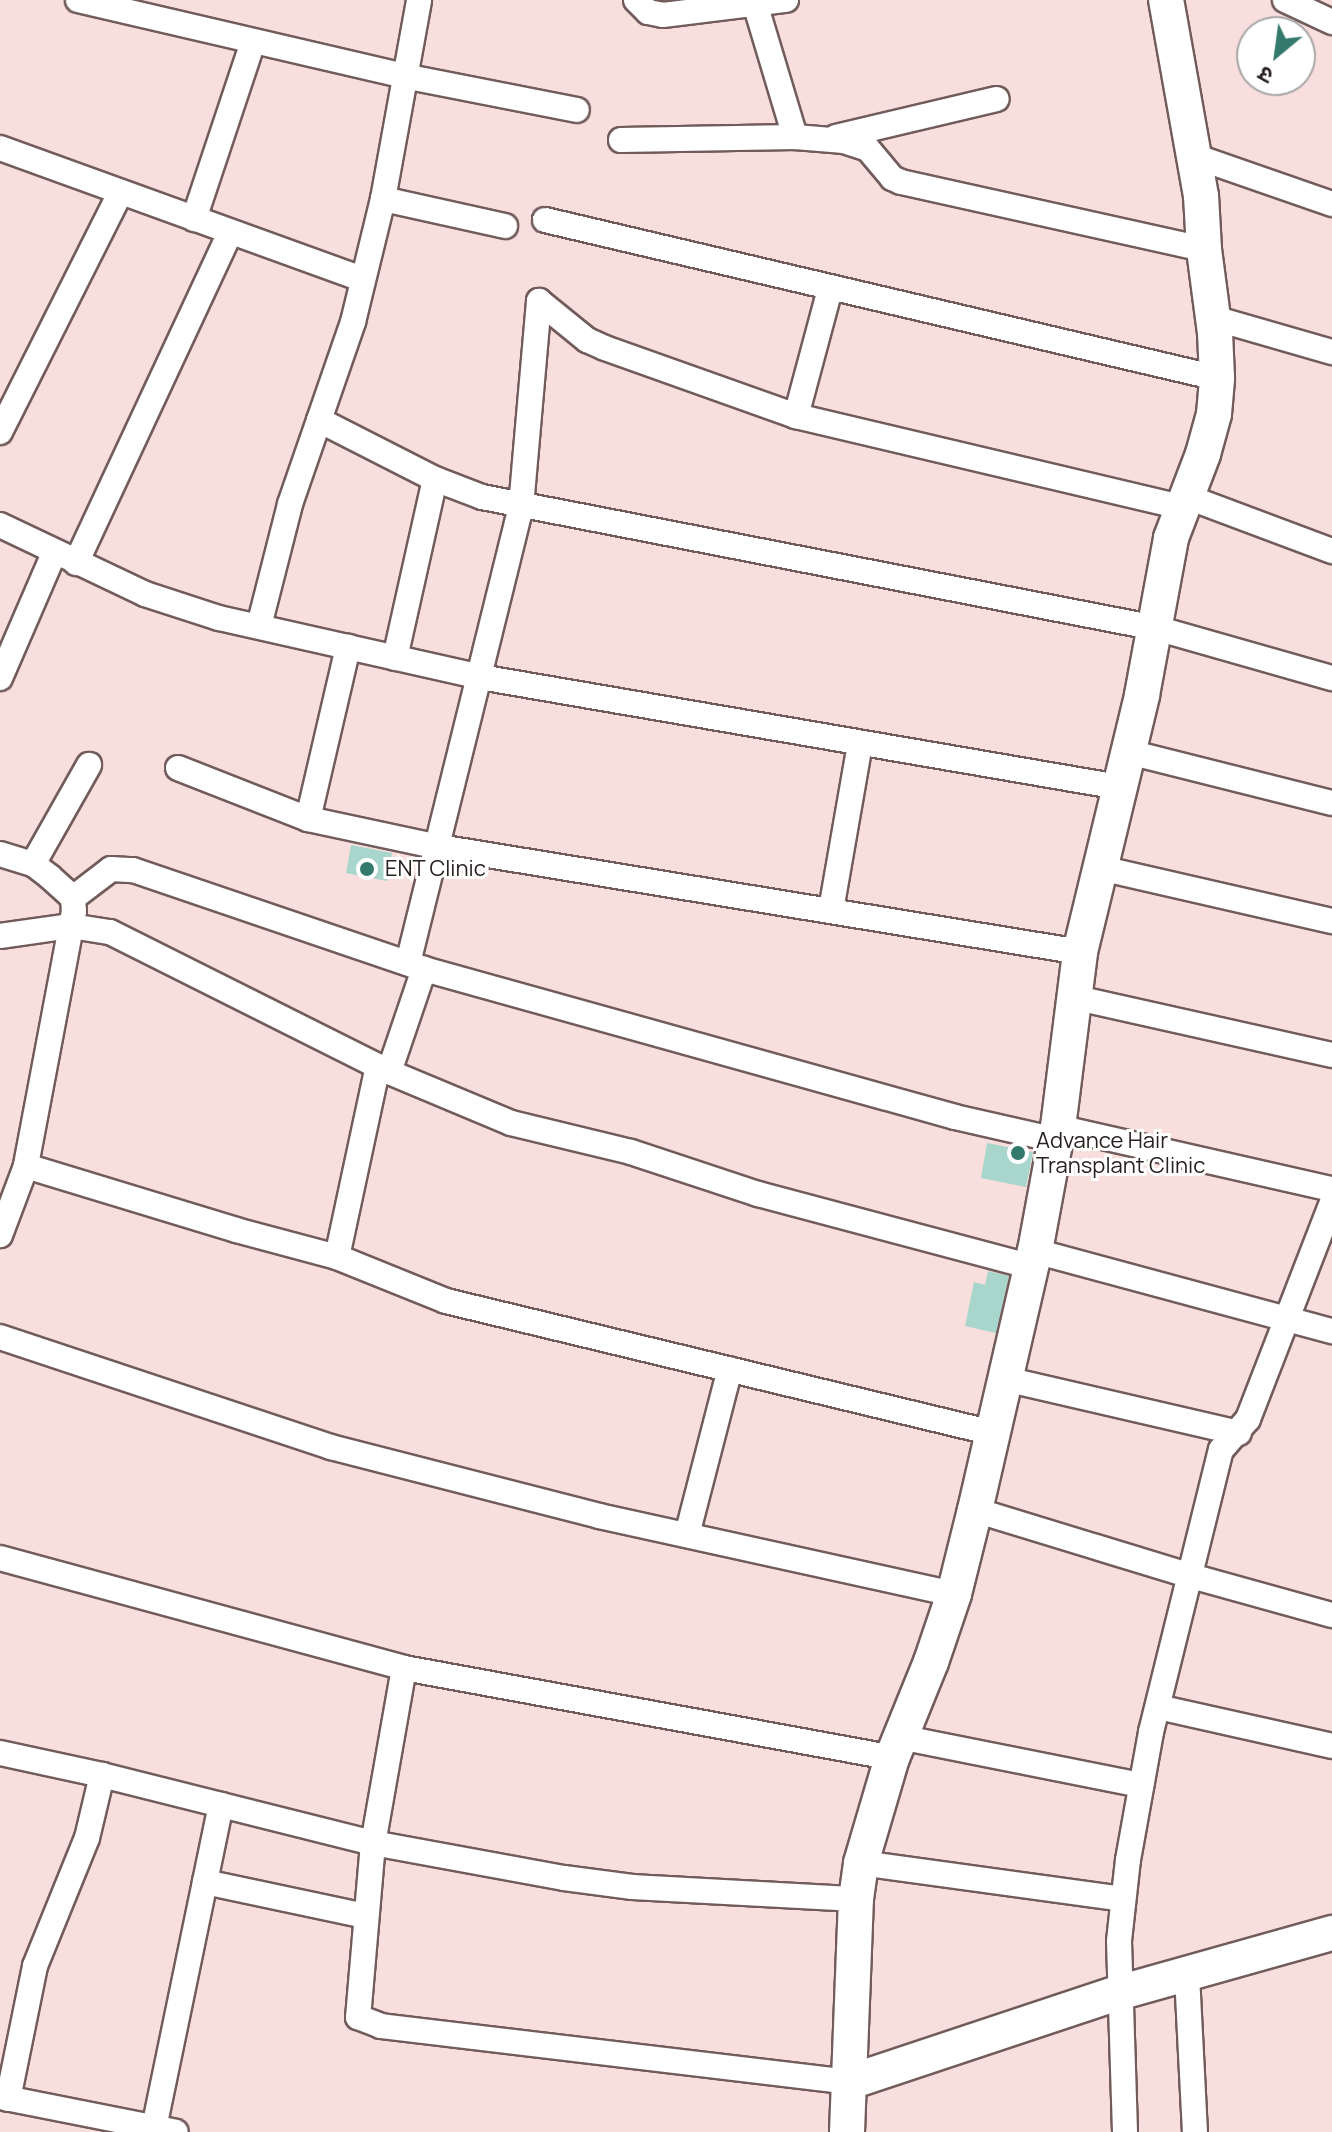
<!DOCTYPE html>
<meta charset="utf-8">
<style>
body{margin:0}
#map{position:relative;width:1332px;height:2132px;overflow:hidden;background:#f8dfdd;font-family:Manrope,"Noto Sans Devanagari",sans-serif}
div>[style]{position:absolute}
.building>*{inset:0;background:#a8d6cc}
.roads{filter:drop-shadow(2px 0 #715c5b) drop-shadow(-2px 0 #715c5b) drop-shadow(0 2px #715c5b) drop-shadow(0 -2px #715c5b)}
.street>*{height:24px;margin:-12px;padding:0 12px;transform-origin:12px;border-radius:12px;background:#fff}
.secondary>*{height:34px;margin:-17px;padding:0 17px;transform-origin:17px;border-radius:17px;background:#fff}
.dots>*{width:22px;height:22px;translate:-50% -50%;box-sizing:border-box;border:4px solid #fff;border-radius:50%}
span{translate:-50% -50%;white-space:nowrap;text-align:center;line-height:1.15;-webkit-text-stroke:6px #fff;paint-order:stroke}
.poi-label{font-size:22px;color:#292020}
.left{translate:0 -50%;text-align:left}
.north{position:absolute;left:1236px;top:16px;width:80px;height:80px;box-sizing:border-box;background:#fff;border:2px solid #a9a6a6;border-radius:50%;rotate:209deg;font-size:22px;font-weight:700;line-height:32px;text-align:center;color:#292020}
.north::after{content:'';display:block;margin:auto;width:28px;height:36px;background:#34796d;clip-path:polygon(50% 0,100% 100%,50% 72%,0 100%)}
</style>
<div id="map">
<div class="building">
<i style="clip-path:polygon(351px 845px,392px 853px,387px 881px,346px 873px)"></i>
<i style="clip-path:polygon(987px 1143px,1033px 1152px,1026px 1187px,981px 1178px)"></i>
<i style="clip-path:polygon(988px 1271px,1009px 1276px,996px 1333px,965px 1326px,974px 1282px,985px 1285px)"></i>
</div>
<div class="roads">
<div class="street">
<i style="left:78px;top:0;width:335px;rotate:13.1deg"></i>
<i style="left:404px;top:76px;width:176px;rotate:11.1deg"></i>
<i style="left:636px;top:0;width:17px;rotate:45deg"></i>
<i style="left:648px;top:12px;width:15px;rotate:11deg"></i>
<i style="left:663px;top:15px;width:124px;rotate:-7deg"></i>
<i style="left:754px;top:0;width:143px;rotate:73.3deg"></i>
<i style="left:1285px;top:0;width:52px;rotate:25.1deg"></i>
<i style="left:836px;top:137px;width:165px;rotate:-13.3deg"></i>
<i style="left:621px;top:140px;width:174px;rotate:-1deg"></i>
<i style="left:795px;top:137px;width:49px;rotate:4.7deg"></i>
<i style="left:844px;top:141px;width:25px;rotate:18deg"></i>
<i style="left:868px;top:149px;width:38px;rotate:50deg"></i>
<i style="left:892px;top:178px;width:10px;rotate:24deg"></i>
<i style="left:901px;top:182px;width:310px;rotate:12.5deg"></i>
<i style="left:0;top:148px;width:385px;rotate:19.9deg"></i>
<i style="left:1197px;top:157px;width:143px;rotate:19.2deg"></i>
<i style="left:383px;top:199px;width:125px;rotate:12.5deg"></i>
<i style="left:194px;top:219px;width:187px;rotate:-71.6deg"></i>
<i style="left:545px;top:220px;width:690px;rotate:13.23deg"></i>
<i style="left:1214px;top:318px;width:123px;rotate:16.1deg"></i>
<i style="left:796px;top:416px;width:131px;rotate:-75deg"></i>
<i style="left:319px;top:420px;width:130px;rotate:27deg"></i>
<i style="left:435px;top:479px;width:50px;rotate:21deg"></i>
<i style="left:482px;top:497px;width:687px;rotate:11deg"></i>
<i style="left:1156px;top:628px;width:183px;rotate:15.9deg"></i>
<i style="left:0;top:432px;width:267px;rotate:-63.3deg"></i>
<i style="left:1185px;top:496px;width:157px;rotate:20.5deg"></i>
<i style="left:0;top:525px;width:161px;rotate:25.4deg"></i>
<i style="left:145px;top:594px;width:78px;rotate:18deg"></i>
<i style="left:219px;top:618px;width:268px;rotate:12.7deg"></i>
<i style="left:480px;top:677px;width:648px;rotate:9.77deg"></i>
<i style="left:76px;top:563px;width:365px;rotate:-65deg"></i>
<i style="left:259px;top:626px;width:126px;rotate:-75.7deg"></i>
<i style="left:290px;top:504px;width:193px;rotate:-70.9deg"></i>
<i style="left:353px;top:322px;width:127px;rotate:-76.3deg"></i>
<i style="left:383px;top:199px;width:202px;rotate:-79.7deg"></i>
<i style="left:395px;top:658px;width:183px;rotate:-77.4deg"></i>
<i style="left:0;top:678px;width:136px;rotate:-66.6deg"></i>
<i style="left:1129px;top:752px;width:209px;rotate:14.1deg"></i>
<i style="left:178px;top:768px;width:140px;rotate:21.4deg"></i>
<i style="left:308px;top:819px;width:134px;rotate:12.1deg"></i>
<i style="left:439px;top:847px;width:650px;rotate:9.3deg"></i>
<i style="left:308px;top:819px;width:177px;rotate:-76.9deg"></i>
<i style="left:0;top:854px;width:34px;rotate:17deg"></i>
<i style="left:33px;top:864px;width:21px;rotate:37deg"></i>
<i style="left:50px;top:877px;width:31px;rotate:42deg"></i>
<i style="left:73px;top:898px;width:13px;rotate:86deg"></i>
<i style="left:74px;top:911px;width:259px;rotate:100.7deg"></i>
<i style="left:26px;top:1166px;width:74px;rotate:110.6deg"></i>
<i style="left:33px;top:864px;width:114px;rotate:-60.5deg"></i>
<i style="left:1100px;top:868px;width:238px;rotate:12.9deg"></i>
<i style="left:73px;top:898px;width:48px;rotate:-37.3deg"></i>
<i style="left:111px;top:869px;width:22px;rotate:3deg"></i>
<i style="left:133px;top:870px;width:307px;rotate:18.8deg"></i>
<i style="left:424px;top:969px;width:551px;rotate:15.57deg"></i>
<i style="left:955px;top:1117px;width:104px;rotate:12.8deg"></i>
<i style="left:831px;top:910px;width:169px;rotate:-80.1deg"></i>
<i style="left:0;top:936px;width:72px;rotate:-8deg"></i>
<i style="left:71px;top:926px;width:39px;rotate:9deg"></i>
<i style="left:110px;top:932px;width:312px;rotate:26.6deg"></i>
<i style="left:389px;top:1072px;width:132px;rotate:22.7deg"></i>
<i style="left:511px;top:1123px;width:123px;rotate:13.6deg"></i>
<i style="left:631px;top:1152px;width:134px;rotate:18.3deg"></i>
<i style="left:758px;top:1194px;width:284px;rotate:14.9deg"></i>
<i style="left:408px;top:963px;width:470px;rotate:-76.1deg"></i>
<i style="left:521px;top:507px;width:207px;rotate:-85deg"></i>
<i style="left:539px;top:301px;width:62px;rotate:39.1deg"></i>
<i style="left:587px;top:340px;width:20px;rotate:24deg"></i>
<i style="left:605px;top:348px;width:203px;rotate:19.6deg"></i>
<i style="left:796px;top:416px;width:395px;rotate:13.3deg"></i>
<i style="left:1077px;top:998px;width:261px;rotate:12.6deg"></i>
<i style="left:389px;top:1072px;width:109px;rotate:-71.2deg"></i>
<i style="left:1058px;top:1127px;width:281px;rotate:12.8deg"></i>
<i style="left:26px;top:1166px;width:220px;rotate:16.9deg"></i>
<i style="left:236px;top:1230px;width:105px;rotate:15deg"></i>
<i style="left:337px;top:1257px;width:118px;rotate:22deg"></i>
<i style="left:446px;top:1301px;width:563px;rotate:13.57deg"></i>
<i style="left:1035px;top:1251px;width:308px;rotate:15.1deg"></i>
<i style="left:337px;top:1257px;width:195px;rotate:-77.9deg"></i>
<i style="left:0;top:1337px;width:349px;rotate:18.4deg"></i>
<i style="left:331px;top:1447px;width:277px;rotate:14.4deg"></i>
<i style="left:599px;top:1516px;width:363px;rotate:12.4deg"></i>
<i style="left:1005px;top:1379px;width:240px;rotate:13deg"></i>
<i style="left:975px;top:1510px;width:226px;rotate:17deg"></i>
<i style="left:1191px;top:1576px;width:146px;rotate:15.5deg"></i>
<i style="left:687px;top:1535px;width:171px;rotate:-75.5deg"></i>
<i style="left:0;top:1558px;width:419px;rotate:15.2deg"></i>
<i style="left:404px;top:1668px;width:496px;rotate:10.4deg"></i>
<i style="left:404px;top:1668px;width:178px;rotate:100deg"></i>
<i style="left:373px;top:1843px;width:175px;rotate:94.9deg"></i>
<i style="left:358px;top:2017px;width:25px;rotate:21deg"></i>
<i style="left:381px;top:2026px;width:472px;rotate:6.8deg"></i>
<i style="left:1158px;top:1707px;width:178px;rotate:12.6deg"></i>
<i style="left:900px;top:1737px;width:246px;rotate:11.3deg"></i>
<i style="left:0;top:1753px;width:104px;rotate:12.2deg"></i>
<i style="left:102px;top:1775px;width:279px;rotate:14.1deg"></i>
<i style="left:373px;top:1843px;width:194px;rotate:10.4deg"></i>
<i style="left:564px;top:1878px;width:69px;rotate:7.5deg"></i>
<i style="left:632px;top:1887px;width:224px;rotate:3.1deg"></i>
<i style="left:861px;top:1863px;width:264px;rotate:7.8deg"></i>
<i style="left:205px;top:1882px;width:164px;rotate:12deg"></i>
<i style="left:1187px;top:1975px;width:157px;rotate:87.1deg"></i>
<i style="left:0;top:2097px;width:179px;rotate:11.2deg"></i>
<i style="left:8px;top:2099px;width:136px;rotate:-78.5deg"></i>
<i style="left:35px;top:1966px;width:138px;rotate:-67.9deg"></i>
<i style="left:87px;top:1838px;width:65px;rotate:-76.6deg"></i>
<i style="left:154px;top:2128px;width:330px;rotate:-78.3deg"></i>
<i style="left:1125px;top:2132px;width:191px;rotate:-91.8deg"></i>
<i style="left:1119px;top:1941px;width:81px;rotate:-83.7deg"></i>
<i style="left:1128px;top:1860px;width:130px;rotate:-79.8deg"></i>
<i style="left:1151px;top:1732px;width:291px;rotate:-76.1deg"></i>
<i style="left:1221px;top:1450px;width:41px;rotate:-48.9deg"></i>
<i style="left:1248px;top:1419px;width:233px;rotate:-68.8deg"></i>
</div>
<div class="secondary">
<i style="left:850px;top:2082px;width:282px;rotate:-18.4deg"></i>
<i style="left:1118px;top:1993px;width:222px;rotate:-15.7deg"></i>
<i style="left:847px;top:2132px;width:233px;rotate:-87.8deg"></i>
<i style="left:856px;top:1899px;width:36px;rotate:-82deg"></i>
<i style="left:861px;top:1863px;width:109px;rotate:-73.6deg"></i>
<i style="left:892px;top:1758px;width:104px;rotate:-67.9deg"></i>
<i style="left:931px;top:1662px;width:72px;rotate:-71.3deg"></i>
<i style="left:954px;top:1594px;width:87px;rotate:-76deg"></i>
<i style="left:975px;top:1510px;width:266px;rotate:-77deg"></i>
<i style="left:1035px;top:1251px;width:126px;rotate:-79.5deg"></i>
<i style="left:1058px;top:1127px;width:176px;rotate:-82.8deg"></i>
<i style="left:1080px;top:952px;width:264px;rotate:-76.4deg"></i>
<i style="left:1142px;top:695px;width:160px;rotate:-79.5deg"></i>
<i style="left:1171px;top:538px;width:90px;rotate:-69.1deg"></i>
<i style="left:1203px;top:454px;width:41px;rotate:-74.6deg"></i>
<i style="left:1214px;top:414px;width:36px;rotate:-85deg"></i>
<i style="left:1217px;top:378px;width:45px;rotate:-92.5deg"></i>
<i style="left:1215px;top:333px;width:85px;rotate:-97.5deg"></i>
<i style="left:1204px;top:249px;width:53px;rotate:-93.2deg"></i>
<i style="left:1201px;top:196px;width:199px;rotate:-100.1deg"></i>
</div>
</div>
<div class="dots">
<i style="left:367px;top:869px;background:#34796d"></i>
<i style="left:1018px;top:1153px;background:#34796d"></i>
</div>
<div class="poi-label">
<span class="left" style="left:385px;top:869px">ENT Clinic</span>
<span class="left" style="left:1036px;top:1153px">Advance Hair<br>Transplant Clinic</span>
</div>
<div class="north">उ</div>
</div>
